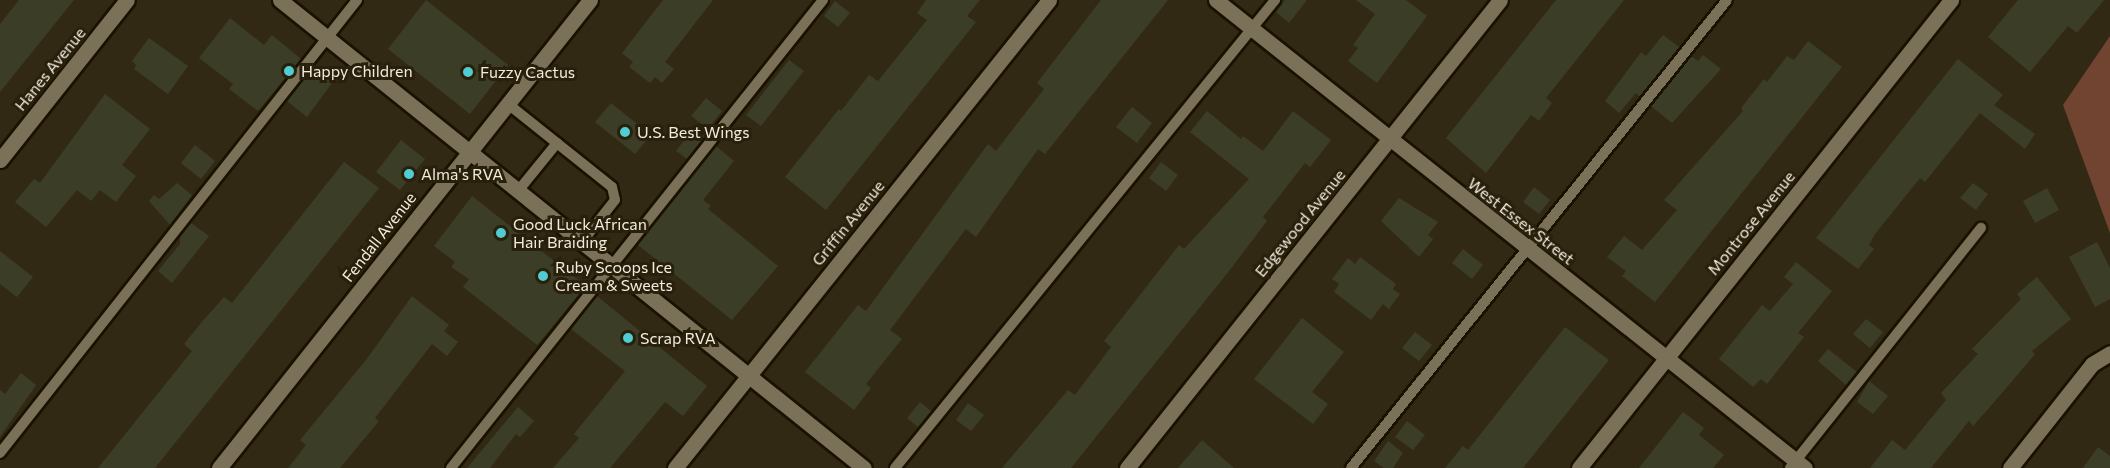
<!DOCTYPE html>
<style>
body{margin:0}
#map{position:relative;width:2110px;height:468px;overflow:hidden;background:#322914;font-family:Commissioner,sans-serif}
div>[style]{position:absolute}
.green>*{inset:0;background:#714431}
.building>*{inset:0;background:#3c3d26}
.roads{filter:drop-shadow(2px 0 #1a1200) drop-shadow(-2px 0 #1a1200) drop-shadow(0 2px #1a1200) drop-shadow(0 -2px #1a1200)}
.service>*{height:10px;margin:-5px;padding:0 5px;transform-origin:5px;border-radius:5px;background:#7b7159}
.minor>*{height:15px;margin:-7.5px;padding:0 7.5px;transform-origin:7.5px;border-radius:7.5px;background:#7b7159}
.secondary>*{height:15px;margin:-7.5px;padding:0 7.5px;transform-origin:7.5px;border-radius:7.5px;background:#7b7159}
.dots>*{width:16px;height:16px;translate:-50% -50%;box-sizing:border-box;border:3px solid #28200a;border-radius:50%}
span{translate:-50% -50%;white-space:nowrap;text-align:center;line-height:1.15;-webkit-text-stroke:6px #28200a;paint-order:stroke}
.street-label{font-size:16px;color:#f2ecdf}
.poi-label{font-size:16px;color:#f2ecdf}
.left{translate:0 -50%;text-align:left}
</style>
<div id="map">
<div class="green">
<i style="clip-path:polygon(2110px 36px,2110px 233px,2063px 105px)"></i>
</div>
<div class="building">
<i style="clip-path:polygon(19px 0,74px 0,0 92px,0 24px)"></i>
<i style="clip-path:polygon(426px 0,508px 65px,470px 114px,388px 49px)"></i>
<i style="clip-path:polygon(663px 0,713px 0,665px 62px,674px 69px,662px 83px,655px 77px,650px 83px,629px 67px,633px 62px,622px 53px)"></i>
<i style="clip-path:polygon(926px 0,980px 0,967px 16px,976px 22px,826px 210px,785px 177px,839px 109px,841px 111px,869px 75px,878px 81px,927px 20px,917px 13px)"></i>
<i style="clip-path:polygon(1101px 0,1168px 0,1045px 154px,1038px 149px,976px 237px,966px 229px,890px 330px,902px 339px,866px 384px,871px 388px,854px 410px,805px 372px,858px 305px,866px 311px,988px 144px,996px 151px,1044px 89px,1037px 83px)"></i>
<i style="clip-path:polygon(1285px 0,1307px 0,1289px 23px,1276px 12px)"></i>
<i style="clip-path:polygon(1356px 0,1406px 0,1427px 16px,1377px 83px,1348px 61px,1358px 48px,1353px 45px,1375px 14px)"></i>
<i style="clip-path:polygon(1556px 0,1624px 0,1546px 98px,1552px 103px,1539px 121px,1531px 115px,1486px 173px,1446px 138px)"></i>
<i style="clip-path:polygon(2018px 0,2104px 0,2077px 33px,2068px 26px,2030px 72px,1988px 37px)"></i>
<i style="clip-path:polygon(835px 1px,850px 13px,838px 27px,824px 16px)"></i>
<i style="clip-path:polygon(230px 18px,264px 45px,272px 35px,301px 59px,258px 111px,229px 89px,233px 84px,199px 58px)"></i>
<i style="clip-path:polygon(1663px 35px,1679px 47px,1640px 97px,1636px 93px,1619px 113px,1605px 101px,1641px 52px,1646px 56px)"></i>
<i style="clip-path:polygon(149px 38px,188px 66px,168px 94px,134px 69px,136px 65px,132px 61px)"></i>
<i style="clip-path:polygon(1808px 41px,1842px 67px,1655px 302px,1622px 276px,1626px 271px,1607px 257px,1624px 236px,1642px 250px,1677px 210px,1664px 200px,1743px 111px,1741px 108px,1764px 79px,1767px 82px,1787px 56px,1794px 60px)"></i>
<i style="clip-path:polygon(1703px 55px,1721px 69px,1672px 123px,1651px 106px,1691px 56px,1698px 61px)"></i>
<i style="clip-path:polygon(1958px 59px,2003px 95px,1994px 105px,2035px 134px,2025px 149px,1980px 113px,1925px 182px,1920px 178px,1875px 234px,1869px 245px,1874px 249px,1858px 269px,1816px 238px)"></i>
<i style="clip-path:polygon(789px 60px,804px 71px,761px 126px,746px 115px)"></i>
<i style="clip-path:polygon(313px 68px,332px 83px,307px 117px,287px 101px)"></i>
<i style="clip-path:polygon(105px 94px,150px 129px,122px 165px,136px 176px,116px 202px,100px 190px,91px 201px,77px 190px,46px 227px,15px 202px,34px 179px,40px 183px)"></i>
<i style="clip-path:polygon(706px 98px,722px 111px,708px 129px,691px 116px)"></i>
<i style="clip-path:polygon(611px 103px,651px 135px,635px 154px,595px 122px)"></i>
<i style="clip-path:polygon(1132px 107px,1152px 123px,1137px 143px,1116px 127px)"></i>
<i style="clip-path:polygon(1207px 111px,1241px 139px,1243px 136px,1263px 151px,1293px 111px,1331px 140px,1310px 167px,1305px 163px,1263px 217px,1267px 221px,1229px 271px,1071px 468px,1002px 468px,1068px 390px,1075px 395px,1111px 347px,1104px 341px,1179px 245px,1184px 249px,1249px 179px,1190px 132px)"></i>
<i style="clip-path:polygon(694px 127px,705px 136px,687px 159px,676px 151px)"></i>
<i style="clip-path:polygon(401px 140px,425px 159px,400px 190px,376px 172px)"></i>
<i style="clip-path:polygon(195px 145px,215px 161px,201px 179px,181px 163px)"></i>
<i style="clip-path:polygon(716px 146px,734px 161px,703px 200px,711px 206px,708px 209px,778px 266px,732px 320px,638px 245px)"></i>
<i style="clip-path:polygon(344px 162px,379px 188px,155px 468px,98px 468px,192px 351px,184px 344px,201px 323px,224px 297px,232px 303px)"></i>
<i style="clip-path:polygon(1161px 162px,1178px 175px,1166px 191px,1149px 178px)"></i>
<i style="clip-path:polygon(177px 183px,192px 195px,170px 225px,149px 201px,154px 195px,159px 199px)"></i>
<i style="clip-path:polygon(1973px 183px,1988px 194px,1976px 210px,1960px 198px)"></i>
<i style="clip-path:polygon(1534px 187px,1550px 200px,1539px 214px,1523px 202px)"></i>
<i style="clip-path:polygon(2047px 188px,2059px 210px,2035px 223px,2023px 201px)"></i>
<i style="clip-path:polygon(472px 196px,586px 286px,537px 345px,463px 287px,469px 279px,451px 267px,455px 262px,434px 246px)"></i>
<i style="clip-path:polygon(1399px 198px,1438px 222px,1428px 235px,1433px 239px,1419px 257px,1381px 221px)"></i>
<i style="clip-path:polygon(191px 223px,209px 236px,172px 283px,158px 271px,180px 244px,180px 237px)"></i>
<i style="clip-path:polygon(2097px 242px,2110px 268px,2110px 299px,2095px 307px,2069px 257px)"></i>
<i style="clip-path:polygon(1463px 249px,1483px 265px,1472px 279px,1452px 263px)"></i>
<i style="clip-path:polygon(0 251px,33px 277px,17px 297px,0 284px)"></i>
<i style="clip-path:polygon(1360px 257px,1396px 284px,1393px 289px,1400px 294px,1389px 309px,1383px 304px,1371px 320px,1334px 292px,1339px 284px,1332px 279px,1348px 258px,1355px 264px)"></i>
<i style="clip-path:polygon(1796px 262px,1832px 291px,1798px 333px,1804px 337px,1767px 384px,1761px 379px,1753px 387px,1719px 359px,1762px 305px,1770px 311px,1793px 284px,1784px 277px)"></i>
<i style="clip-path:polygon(2037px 277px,2071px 319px,2032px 351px,2035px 354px,1996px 400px,1973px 426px,1969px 421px,1931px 468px,1870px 468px,1892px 440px,1905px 450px,1946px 400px,1941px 393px,1978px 354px,1972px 349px,2021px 299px,2017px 294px)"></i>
<i style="clip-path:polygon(412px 296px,449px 325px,444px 331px,458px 342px,447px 356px,432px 344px,375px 418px,379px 421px,340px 468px,288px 468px,306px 445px,300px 440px,366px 360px)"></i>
<i style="clip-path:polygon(597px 296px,707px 386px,683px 416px,665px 402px,610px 468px,553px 468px,579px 438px,574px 434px,625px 371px,571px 329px)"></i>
<i style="clip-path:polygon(1302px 318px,1344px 352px,1312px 392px,1328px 404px,1313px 424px,1254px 379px)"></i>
<i style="clip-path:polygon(1866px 319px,1883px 332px,1870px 348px,1853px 334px)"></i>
<i style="clip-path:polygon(1565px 327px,1609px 360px,1523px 468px,1445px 468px,1463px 446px,1468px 450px)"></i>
<i style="clip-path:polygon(1415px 332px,1432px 345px,1419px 361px,1402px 348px)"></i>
<i style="clip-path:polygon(1828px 349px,1857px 372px,1846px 385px,1818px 361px)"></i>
<i style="clip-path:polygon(21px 373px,36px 385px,0 437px,0 390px,5px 394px)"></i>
<i style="clip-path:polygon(1869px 381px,1888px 396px,1873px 414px,1857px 402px)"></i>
<i style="clip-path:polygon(920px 402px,931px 411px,918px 427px,907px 418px)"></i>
<i style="clip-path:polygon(968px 403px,984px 415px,971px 431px,956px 420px)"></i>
<i style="clip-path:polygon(518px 407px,534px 421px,520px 437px,516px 434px,490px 468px,467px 468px)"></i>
<i style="clip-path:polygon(1683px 412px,1704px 428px,1699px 435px,1724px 455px,1713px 468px,1639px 468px)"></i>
<i style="clip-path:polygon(1407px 421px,1425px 435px,1413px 450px,1395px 437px)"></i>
<i style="clip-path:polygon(1202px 440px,1234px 468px,1178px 468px)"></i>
<i style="clip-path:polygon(1388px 441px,1403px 453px,1393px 468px,1384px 468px,1374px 461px)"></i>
<i style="clip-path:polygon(2098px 447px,2110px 456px,2110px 468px,2083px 468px)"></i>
</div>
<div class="roads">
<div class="service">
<i style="left:508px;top:104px;width:133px;rotate:38.6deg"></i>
<i style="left:612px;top:187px;width:13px;rotate:77deg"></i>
<i style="left:615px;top:200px;width:53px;rotate:128.2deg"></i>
<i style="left:518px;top:191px;width:62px;rotate:-50.9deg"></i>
<i style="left:0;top:453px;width:577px;rotate:-51.76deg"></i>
<i style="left:451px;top:468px;width:598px;rotate:-51.52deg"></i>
<i style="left:895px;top:468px;width:603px;rotate:-50.92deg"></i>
<i style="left:1351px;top:468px;width:600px;rotate:-51.22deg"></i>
<i style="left:1790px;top:468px;width:307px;rotate:-51.5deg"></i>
</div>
<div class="minor">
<i style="left:1216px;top:0;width:752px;rotate:38.47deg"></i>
<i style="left:0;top:160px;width:204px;rotate:-51.6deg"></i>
<i style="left:219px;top:468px;width:597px;rotate:-51.59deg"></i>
<i style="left:675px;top:468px;width:599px;rotate:-51.37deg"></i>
<i style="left:1127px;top:468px;width:598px;rotate:-51.44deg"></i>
<i style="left:1579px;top:468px;width:598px;rotate:-51.52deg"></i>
<i style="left:2010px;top:468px;width:132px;rotate:-51.7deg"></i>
<i style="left:2092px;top:364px;width:21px;rotate:-31deg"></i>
</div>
<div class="secondary">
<i style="left:280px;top:0;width:748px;rotate:38.71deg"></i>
</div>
</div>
<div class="dots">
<i style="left:289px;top:71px;background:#51ccd2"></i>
<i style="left:468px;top:72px;background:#51ccd2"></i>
<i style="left:625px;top:132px;background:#51ccd2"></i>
<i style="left:409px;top:174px;background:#51ccd2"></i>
<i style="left:501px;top:233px;background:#51ccd2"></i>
<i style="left:543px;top:276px;background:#51ccd2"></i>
<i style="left:628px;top:338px;background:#51ccd2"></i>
</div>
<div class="street-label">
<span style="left:50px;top:69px;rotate:-51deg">Hanes Avenue</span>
<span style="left:1521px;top:221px;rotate:38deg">West Essex Street</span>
<span style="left:848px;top:223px;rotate:-51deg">Griffin Avenue</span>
<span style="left:1300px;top:223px;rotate:-51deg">Edgewood Avenue</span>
<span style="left:1751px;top:223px;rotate:-51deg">Montrose Avenue</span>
<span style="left:379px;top:237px;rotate:-52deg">Fendall Avenue</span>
</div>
<div class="poi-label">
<span class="left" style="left:301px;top:71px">Happy Children</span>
<span class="left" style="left:480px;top:72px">Fuzzy Cactus</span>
<span class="left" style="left:637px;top:132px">U.S. Best Wings</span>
<span class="left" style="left:421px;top:174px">Alma's RVA</span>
<span class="left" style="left:513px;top:233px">Good Luck African<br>Hair Braiding</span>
<span class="left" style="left:555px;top:276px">Ruby Scoops Ice<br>Cream &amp; Sweets</span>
<span class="left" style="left:640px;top:338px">Scrap RVA</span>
</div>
</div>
